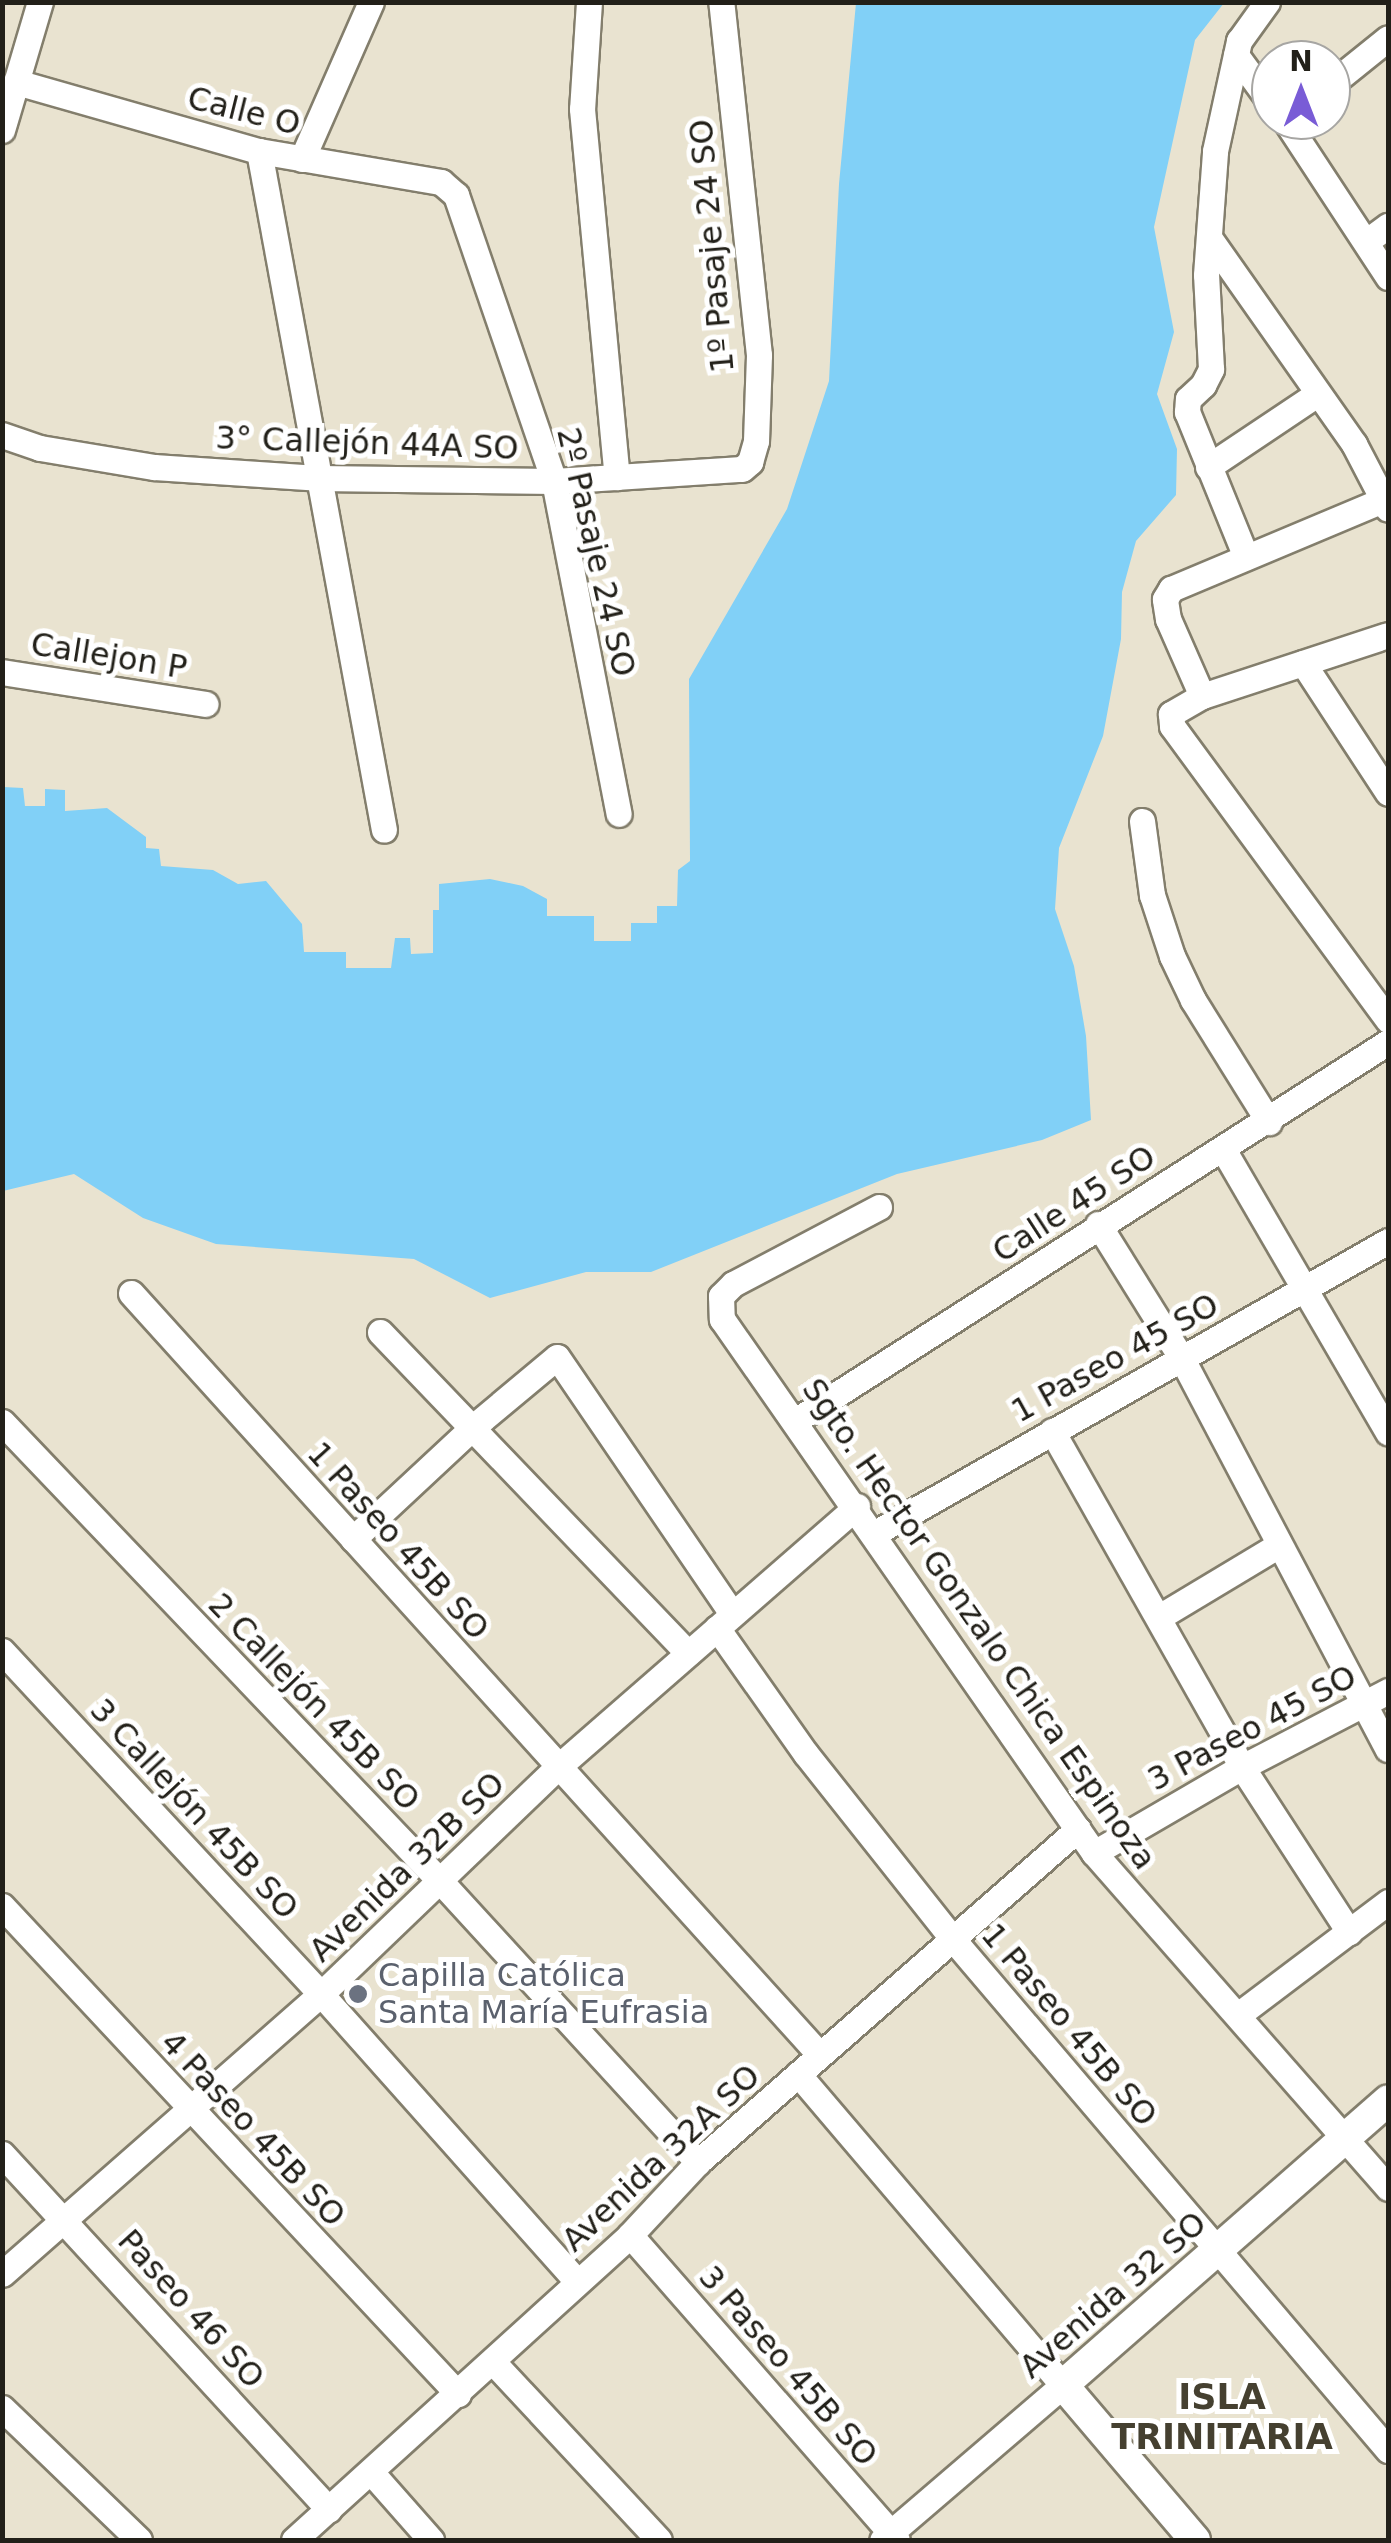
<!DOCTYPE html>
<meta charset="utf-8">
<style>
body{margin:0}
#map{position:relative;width:1391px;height:2543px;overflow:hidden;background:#e9e3d0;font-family:"DejaVu Sans",sans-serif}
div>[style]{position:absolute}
.water>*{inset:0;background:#81d0f7}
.roads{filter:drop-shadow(2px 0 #837e6c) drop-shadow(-2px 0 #837e6c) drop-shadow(0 2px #837e6c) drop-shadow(0 -2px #837e6c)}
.minor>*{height:25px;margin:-12.5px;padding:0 12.5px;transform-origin:12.5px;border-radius:12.5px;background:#fff}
.tertiary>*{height:30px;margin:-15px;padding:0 15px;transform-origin:15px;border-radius:15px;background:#fff}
.dots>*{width:28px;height:28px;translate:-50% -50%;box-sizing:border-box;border:5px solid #fff;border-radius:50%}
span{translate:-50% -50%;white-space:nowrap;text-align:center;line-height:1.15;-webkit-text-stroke:10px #fff;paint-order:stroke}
.street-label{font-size:32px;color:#222019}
.worship-label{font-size:32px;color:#5b616d}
.left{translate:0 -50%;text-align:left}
.neighbourhood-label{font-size:35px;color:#454030;font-weight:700}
.frame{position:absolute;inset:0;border:5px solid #222019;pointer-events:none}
.north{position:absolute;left:1251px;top:40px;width:100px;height:100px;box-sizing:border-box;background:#fff;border:2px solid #a7a6a3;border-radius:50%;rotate:0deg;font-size:28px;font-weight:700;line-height:40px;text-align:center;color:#222019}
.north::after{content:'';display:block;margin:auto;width:35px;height:45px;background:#795cd6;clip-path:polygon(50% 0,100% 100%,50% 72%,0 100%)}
</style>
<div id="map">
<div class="water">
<i style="clip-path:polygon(856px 3px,1224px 3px,1195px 40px,1154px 227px,1174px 332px,1157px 394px,1177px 449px,1176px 495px,1136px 541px,1122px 592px,1121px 639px,1103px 736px,1059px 848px,1055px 909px,1074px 966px,1086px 1036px,1091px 1120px,1042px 1140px,897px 1174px,651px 1272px,586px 1272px,490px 1298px,414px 1259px,216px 1244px,143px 1218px,74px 1174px,3px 1191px,3px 787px,23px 788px,25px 806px,45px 806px,45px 789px,65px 790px,65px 811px,107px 808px,146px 837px,146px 848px,159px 849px,161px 866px,213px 870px,238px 884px,266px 881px,302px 924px,304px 952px,346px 952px,346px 968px,391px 968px,395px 938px,410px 938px,411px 954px,433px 953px,433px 910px,439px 910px,439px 884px,490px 879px,523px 886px,547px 899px,547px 916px,594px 916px,594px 941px,631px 941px,631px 923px,657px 923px,657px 906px,677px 906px,678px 870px,690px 861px,689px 679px,787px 509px,829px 381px,839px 184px)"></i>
</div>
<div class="roads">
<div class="minor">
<i style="left:589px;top:2px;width:107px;rotate:93.7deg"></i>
<i style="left:582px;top:109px;width:370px;rotate:84.6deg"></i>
<i style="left:1236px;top:55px;width:59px;rotate:53.9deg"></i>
<i style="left:16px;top:82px;width:253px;rotate:15.9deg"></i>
<i style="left:259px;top:151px;width:185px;rotate:9.7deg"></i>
<i style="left:441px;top:182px;width:20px;rotate:41deg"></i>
<i style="left:456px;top:195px;width:302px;rotate:71.1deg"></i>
<i style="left:554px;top:481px;width:339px;rotate:79deg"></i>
<i style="left:1331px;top:84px;width:73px;rotate:-38.9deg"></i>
<i style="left:1285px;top:120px;width:188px;rotate:56.7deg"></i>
<i style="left:2px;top:130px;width:134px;rotate:-73.5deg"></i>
<i style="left:259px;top:151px;width:690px;rotate:79.57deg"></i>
<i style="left:302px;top:159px;width:171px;rotate:-66.3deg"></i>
<i style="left:1210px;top:239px;width:251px;rotate:54.9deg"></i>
<i style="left:1354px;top:444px;width:73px;rotate:62.4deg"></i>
<i style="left:1367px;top:241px;width:26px;rotate:-36deg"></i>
<i style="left:2px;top:435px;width:40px;rotate:18.9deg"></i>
<i style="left:40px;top:448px;width:116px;rotate:9.5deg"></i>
<i style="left:154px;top:467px;width:164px;rotate:3.8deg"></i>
<i style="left:318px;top:478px;width:236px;rotate:0.7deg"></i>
<i style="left:554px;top:481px;width:188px;rotate:-3.7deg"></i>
<i style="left:742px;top:469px;width:11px;rotate:-41deg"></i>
<i style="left:750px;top:462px;width:22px;rotate:-74deg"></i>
<i style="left:756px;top:441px;width:86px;rotate:-88deg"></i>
<i style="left:759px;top:355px;width:355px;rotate:-96.1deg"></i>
<i style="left:1208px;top:467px;width:131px;rotate:-33.8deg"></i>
<i style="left:1246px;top:557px;width:157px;rotate:-112.1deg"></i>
<i style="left:1187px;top:412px;width:13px;rotate:-86deg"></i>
<i style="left:1188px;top:399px;width:21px;rotate:-43deg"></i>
<i style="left:1203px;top:385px;width:18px;rotate:-63deg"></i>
<i style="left:1211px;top:369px;width:94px;rotate:-93deg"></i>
<i style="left:1206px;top:275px;width:124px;rotate:-85.8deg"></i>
<i style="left:1215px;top:151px;width:113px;rotate:-77.7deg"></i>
<i style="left:1239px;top:41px;width:48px;rotate:-54.3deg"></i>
<i style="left:1388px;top:635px;width:196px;rotate:161.8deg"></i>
<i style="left:1202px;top:696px;width:36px;rotate:150deg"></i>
<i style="left:1171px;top:714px;width:12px;rotate:85deg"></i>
<i style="left:1172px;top:726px;width:365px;rotate:53.7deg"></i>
<i style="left:1303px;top:663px;width:155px;rotate:56.8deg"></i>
<i style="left:2px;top:672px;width:206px;rotate:8.9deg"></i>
<i style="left:1202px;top:696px;width:84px;rotate:-113.8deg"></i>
<i style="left:1168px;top:619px;width:20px;rotate:-99deg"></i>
<i style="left:1165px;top:599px;width:12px;rotate:-59deg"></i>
<i style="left:1171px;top:589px;width:235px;rotate:-22.8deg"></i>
<i style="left:1142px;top:821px;width:75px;rotate:82.3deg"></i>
<i style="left:1152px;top:895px;width:64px;rotate:71.8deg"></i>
<i style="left:1172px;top:956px;width:49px;rotate:64.5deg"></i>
<i style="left:1193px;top:1000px;width:144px;rotate:58.1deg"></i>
<i style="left:1223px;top:1149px;width:328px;rotate:59.8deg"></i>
<i style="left:879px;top:1207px;width:165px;rotate:152.2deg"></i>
<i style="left:733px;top:1284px;width:17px;rotate:135deg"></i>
<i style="left:721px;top:1296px;width:23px;rotate:88deg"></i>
<i style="left:722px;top:1319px;width:651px;rotate:55.14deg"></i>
<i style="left:1094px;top:1853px;width:446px;rotate:48.7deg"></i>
<i style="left:1098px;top:1224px;width:159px;rotate:58.1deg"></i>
<i style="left:1182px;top:1359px;width:441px;rotate:62.2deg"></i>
<i style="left:131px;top:1293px;width:1026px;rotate:47.88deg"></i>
<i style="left:380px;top:1332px;width:445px;rotate:46.2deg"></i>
<i style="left:795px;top:1421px;width:704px;rotate:-32.58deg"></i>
<i style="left:2px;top:1422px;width:637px;rotate:46.34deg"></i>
<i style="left:442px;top:1883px;width:379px;rotate:47.5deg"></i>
<i style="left:1052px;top:1431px;width:386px;rotate:60.5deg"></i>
<i style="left:1242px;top:1767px;width:197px;rotate:57deg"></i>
<i style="left:875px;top:1533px;width:590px;rotate:-29.65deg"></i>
<i style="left:353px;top:1539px;width:164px;rotate:-43deg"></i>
<i style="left:473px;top:1427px;width:109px;rotate:-39.8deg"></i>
<i style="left:557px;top:1357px;width:311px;rotate:55.7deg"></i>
<i style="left:1159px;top:1617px;width:140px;rotate:-31deg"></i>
<i style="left:717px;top:1628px;width:154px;rotate:54.8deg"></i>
<i style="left:806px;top:1754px;width:233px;rotate:51.6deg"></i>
<i style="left:951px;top:1937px;width:674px;rotate:49.57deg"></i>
<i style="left:2px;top:1651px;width:468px;rotate:47.1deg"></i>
<i style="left:321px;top:1994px;width:385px;rotate:48.3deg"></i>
<i style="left:1094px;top:1853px;width:171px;rotate:-30.2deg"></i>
<i style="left:1242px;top:1767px;width:165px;rotate:-27.5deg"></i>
<i style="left:2px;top:1906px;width:668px;rotate:46.94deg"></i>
<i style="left:1238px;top:2015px;width:188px;rotate:-37deg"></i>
<i style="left:798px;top:2074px;width:409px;rotate:49.6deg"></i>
<i style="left:1063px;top:2385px;width:238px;rotate:139.4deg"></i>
<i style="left:2px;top:2154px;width:483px;rotate:47.4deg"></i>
<i style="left:630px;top:2235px;width:405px;rotate:48.8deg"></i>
<i style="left:2px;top:2274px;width:424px;rotate:-41.3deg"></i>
<i style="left:321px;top:1994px;width:328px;rotate:-43.8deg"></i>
<i style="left:558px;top:1767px;width:397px;rotate:-41.1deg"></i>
<i style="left:493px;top:2362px;width:243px;rotate:47deg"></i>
<i style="left:2px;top:2408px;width:190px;rotate:43.9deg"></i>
<i style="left:371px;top:2472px;width:91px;rotate:48.6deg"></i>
<i style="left:294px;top:2540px;width:454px;rotate:-42.2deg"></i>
<i style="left:630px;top:2235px;width:100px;rotate:-47deg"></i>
<i style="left:698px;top:2162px;width:505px;rotate:-41.23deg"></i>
</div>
<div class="tertiary">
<i style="left:1195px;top:2540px;width:204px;rotate:-130.4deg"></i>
<i style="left:1063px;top:2385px;width:432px;rotate:-41.2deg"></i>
</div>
</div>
<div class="dots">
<i style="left:358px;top:1994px;background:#6b7280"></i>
</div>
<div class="street-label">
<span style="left:244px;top:111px;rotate:14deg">Calle O</span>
<span style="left:712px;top:246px;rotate:-95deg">1º Pasaje 24 SO</span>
<span style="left:367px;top:443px;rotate:2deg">3° Callejón 44A SO</span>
<span style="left:596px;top:552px;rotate:77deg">2º Pasaje 24 SO</span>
<span style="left:109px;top:656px;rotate:9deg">Callejon P</span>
<span style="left:1074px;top:1204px;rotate:-33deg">Calle 45 SO</span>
<span style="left:1115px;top:1358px;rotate:-29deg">1 Paseo 45 SO</span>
<span style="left:398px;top:1541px;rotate:48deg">1 Paseo 45B SO</span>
<span style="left:979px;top:1624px;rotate:55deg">Sgto. Hector Gonzalo Chica Espinoza</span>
<span style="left:314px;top:1702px;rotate:46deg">2 Callejón 45B SO</span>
<span style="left:1252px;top:1728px;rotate:-28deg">3 Paseo 45 SO</span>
<span style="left:194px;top:1809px;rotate:47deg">3 Callejón 45B SO</span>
<span style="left:407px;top:1867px;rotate:-44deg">Avenida 32B SO</span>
<span style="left:1069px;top:2025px;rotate:50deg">1 Paseo 45B SO</span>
<span style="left:253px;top:2129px;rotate:47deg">4 Paseo 45B SO</span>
<span style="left:661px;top:2158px;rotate:-43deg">Avenida 32A SO</span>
<span style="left:1113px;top:2295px;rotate:-41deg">Avenida 32 SO</span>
<span style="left:191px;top:2309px;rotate:48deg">Paseo 46 SO</span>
<span style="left:788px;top:2366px;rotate:49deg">3 Paseo 45B SO</span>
</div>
<div class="worship-label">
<span class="left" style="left:378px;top:1994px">Capilla Católica<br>Santa María Eufrasia</span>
</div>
<div class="neighbourhood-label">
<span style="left:1222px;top:2417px">ISLA<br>TRINITARIA</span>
</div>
<div class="frame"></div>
<div class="north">N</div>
</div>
